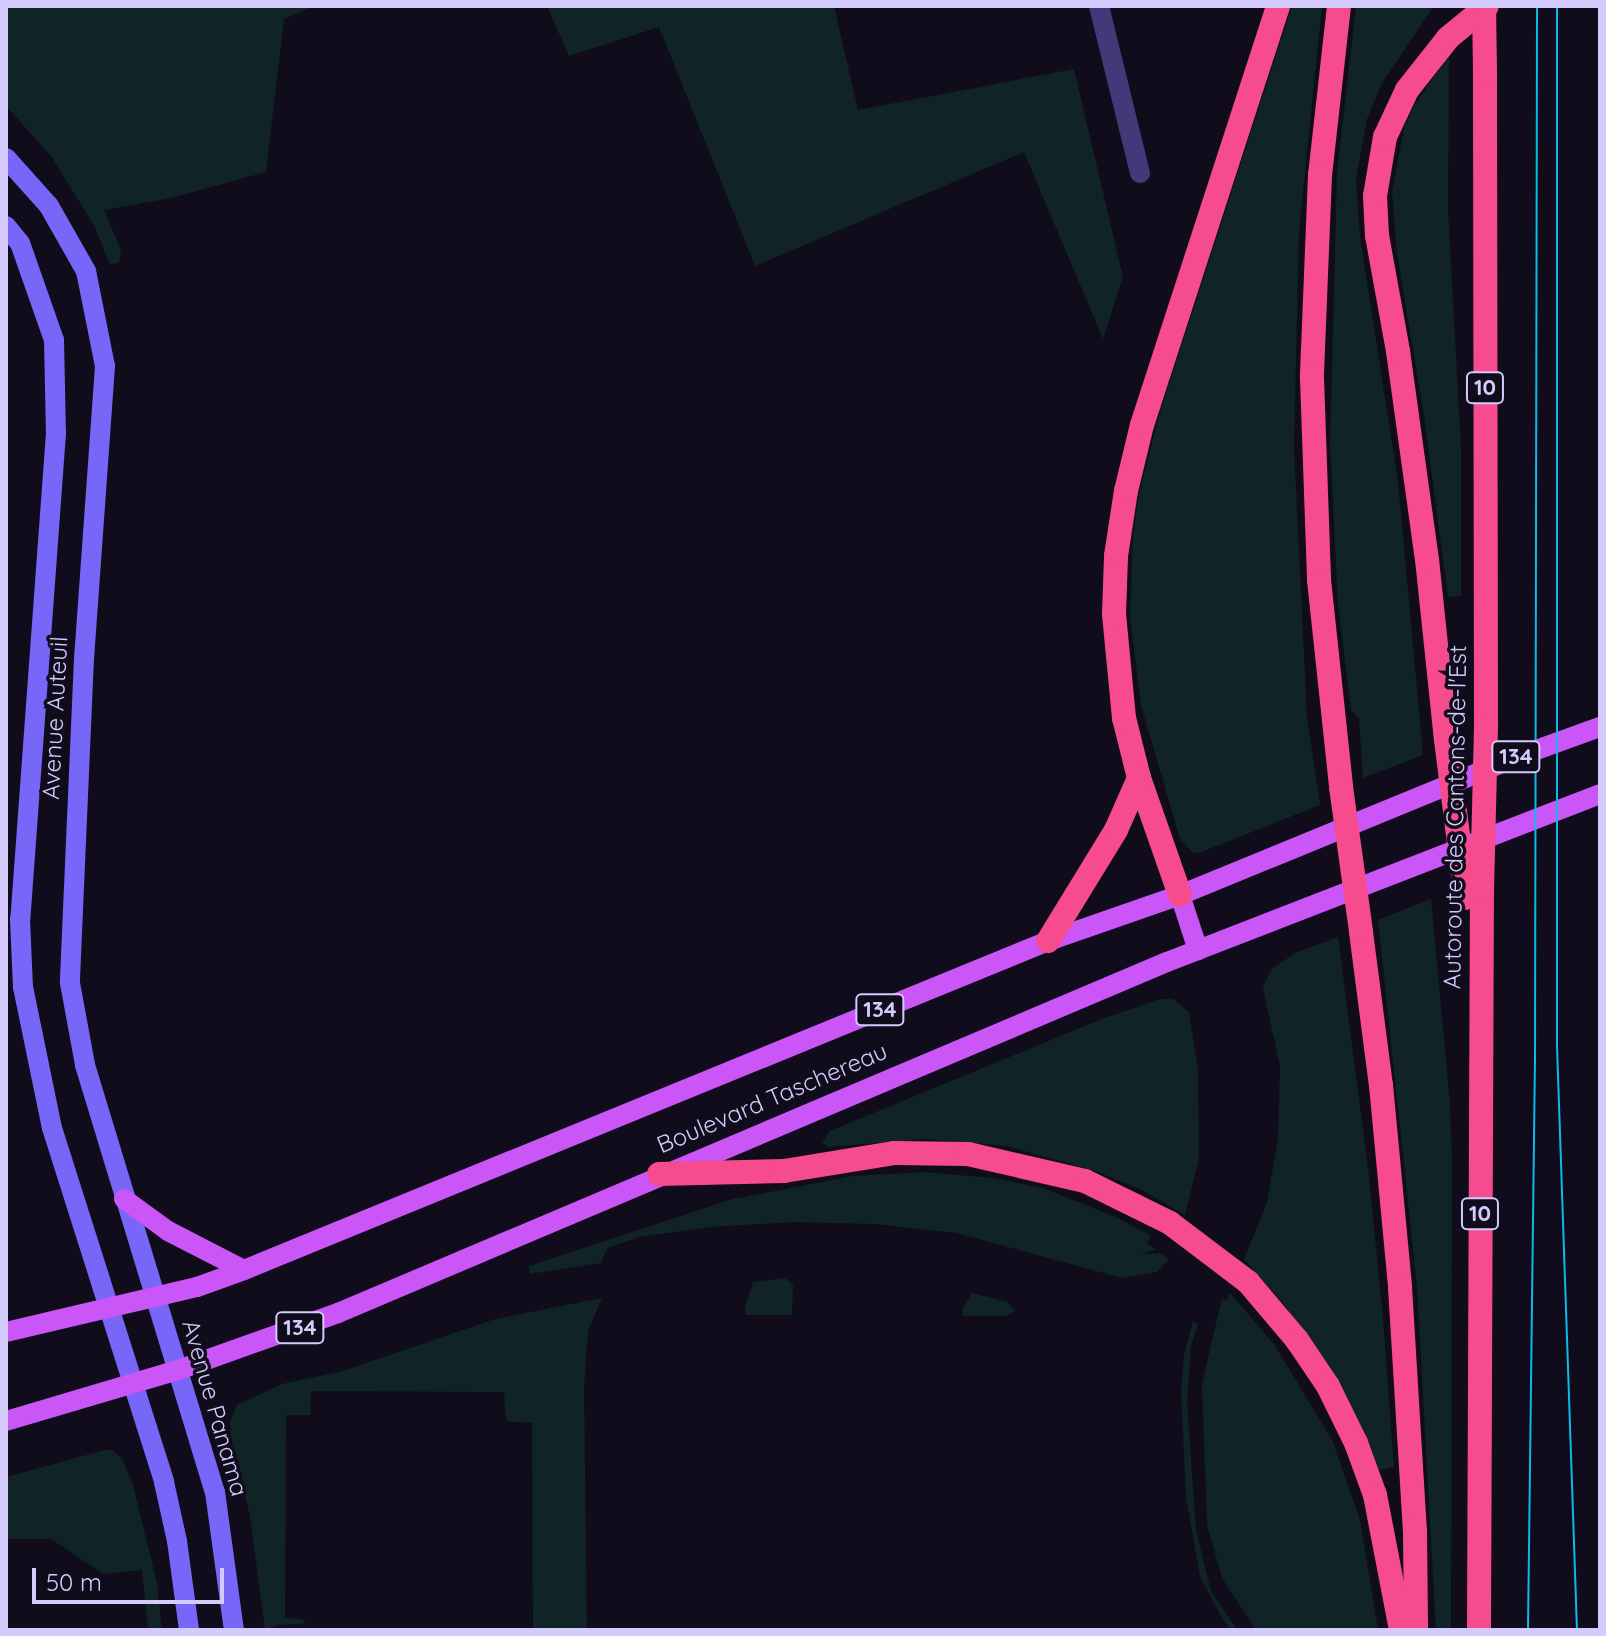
<!DOCTYPE html>
<style>
body{margin:0}
#map{position:relative;width:1606px;height:1636px;overflow:hidden;background:#100c1c;font-family:Quicksand,sans-serif}
div>[style]{position:absolute}
.green>*{inset:0;background:#102426}
.street>*{height:20px;margin:-10px;padding:0 10px;transform-origin:10px;border-radius:10px;background:#423979}
.secondary>*{height:20px;margin:-10px;padding:0 10px;transform-origin:10px;border-radius:10px;background:#7766f7}
.primary>*{height:20px;margin:-10px;padding:0 10px;transform-origin:10px;border-radius:10px;background:#ca56f7}
.highway>*{height:24px;margin:-12px;padding:0 12px;transform-origin:12px;border-radius:12px;background:#f64b8d}
.tram>*{height:2px;margin:-1px;padding:0 1px;transform-origin:1px;border-radius:1px;background:#0bbce7}
.highway-bridge>*{height:24px;margin:-12px;padding:0 12px;transform-origin:12px;border-radius:12px;background:#f64b8d}
span{translate:-50% -50%;white-space:nowrap;text-align:center;line-height:1.15;-webkit-text-stroke:7px #100c1c;paint-order:stroke}
.shield-label span{padding:2px 6px;background:#100c1c;border:2px solid;border-radius:6px;-webkit-text-stroke-width:0}
.shield-label{font-size:22px;color:#d4cafc;font-weight:700}
.street-label{font-size:24px;color:#d4cafc}
.frame{position:absolute;inset:0;border:8px solid #d4cafc;pointer-events:none}
.scale{position:absolute;left:32px;top:1568px;width:192px;height:36px;box-sizing:border-box;border:4px solid #d4cafc;border-top:0;padding-left:10px;font-size:24px;line-height:28px;white-space:nowrap;color:#d4cafc;-webkit-text-stroke:6px #100c1c;paint-order:stroke}
</style>
<div id="map">
<div class="green">
<i style="clip-path:polygon(6px 6px,315px 6px,284px 19px,266px 172px,171px 198px,104px 210px,121px 250px,119px 262px,110px 265px,95px 227px,51px 156px,6px 106px)"></i>
<i style="clip-path:polygon(547px 6px,834px 6px,858px 110px,1074px 69px,1123px 277px,1103px 339px,1024px 152px,755px 266px,659px 27px,569px 56px)"></i>
<i style="clip-path:polygon(1292px 6px,1322px 6px,1299px 231px,1294px 447px,1307px 717px,1320px 805px,1199px 853px,1192px 852px,1180px 839px,1141px 705px,1130px 618px,1133px 534px,1139px 494px,1160px 412px)"></i>
<i style="clip-path:polygon(1356px 6px,1434px 6px,1382px 83px,1367px 119px,1356px 179px,1360px 237px,1398px 481px,1423px 755px,1363px 778px,1359px 718px,1351px 710px,1338px 604px,1330px 443px,1337px 173px)"></i>
<i style="clip-path:polygon(1449px 56px,1448px 210px,1461px 447px,1461px 596px,1448px 597px,1424px 416px,1397px 253px,1392px 193px,1404px 127px,1415px 104px)"></i>
<i style="clip-path:polygon(1431px 899px,1450px 1103px,1452px 1163px,1451px 1630px,1436px 1630px,1417px 1287px,1378px 920px)"></i>
<i style="clip-path:polygon(1338px 937px,1369px 1176px,1383px 1319px,1394px 1467px,1379px 1470px,1338px 1381px,1284px 1304px,1244px 1259px,1267px 1203px,1278px 1138px,1280px 1066px,1263px 988px,1271px 970px,1295px 953px)"></i>
<i style="clip-path:polygon(1160px 999px,1173px 999px,1189px 1012px,1198px 1070px,1199px 1158px,1185px 1215px,1142px 1190px,1095px 1171px,1006px 1146px,926px 1139px,828px 1147px,822px 1142px,830px 1131px,1102px 1019px)"></i>
<i style="clip-path:polygon(924px 1172px,992px 1178px,1043px 1188px,1118px 1218px,1151px 1236px,1147px 1243px,1156px 1250px,1140px 1254px,1161px 1253px,1169px 1259px,1157px 1272px,1122px 1278px,956px 1233px,874px 1224px,795px 1222px,711px 1227px,639px 1237px,607px 1248px,601px 1263px,530px 1274px,529px 1266px,729px 1200px,853px 1176px)"></i>
<i style="clip-path:polygon(785px 1278px,793px 1285px,792px 1315px,746px 1315px,745px 1306px,753px 1282px)"></i>
<i style="clip-path:polygon(972px 1293px,1008px 1302px,1015px 1311px,1007px 1316px,963px 1316px,962px 1309px)"></i>
<i style="clip-path:polygon(1230px 1293px,1274px 1344px,1332px 1440px,1360px 1520px,1378px 1630px,1256px 1630px,1222px 1578px,1207px 1525px,1202px 1384px,1222px 1298px,1226px 1301px)"></i>
<i style="clip-path:polygon(602px 1298px,588px 1331px,584px 1386px,587px 1630px,533px 1630px,532px 1423px,506px 1421px,504px 1392px,311px 1391px,310px 1415px,286px 1415px,285px 1618px,306px 1620px,302px 1624px,278px 1625px,265px 1630px,250px 1516px,231px 1439px,230px 1422px,237px 1405px,282px 1384px,343px 1371px,495px 1319px)"></i>
<i style="clip-path:polygon(1193px 1321px,1198px 1324px,1191px 1346px,1187px 1401px,1196px 1530px,1211px 1591px,1237px 1630px,1231px 1630px,1220px 1615px,1200px 1576px,1186px 1497px,1181px 1391px,1184px 1355px)"></i>
<i style="clip-path:polygon(105px 1450px,112px 1450px,122px 1458px,133px 1485px,157px 1583px,162px 1630px,148px 1630px,142px 1570px,103px 1574px,51px 1539px,6px 1539px,6px 1477px)"></i>
</div>
<div class="street">
<i style="left:1099px;top:6px;width:172px;rotate:76.2deg"></i>
</div>
<div class="secondary">
<i style="left:6px;top:158px;width:64px;rotate:48.1deg"></i>
<i style="left:49px;top:206px;width:75px;rotate:60.4deg"></i>
<i style="left:86px;top:271px;width:97px;rotate:78.7deg"></i>
<i style="left:105px;top:366px;width:293px;rotate:94.1deg"></i>
<i style="left:84px;top:658px;width:325px;rotate:92.5deg"></i>
<i style="left:70px;top:983px;width:83px;rotate:79.6deg"></i>
<i style="left:85px;top:1065px;width:446px;rotate:73.1deg"></i>
<i style="left:215px;top:1492px;width:139px;rotate:82.2deg"></i>
<i style="left:6px;top:226px;width:22px;rotate:51deg"></i>
<i style="left:20px;top:243px;width:103px;rotate:70.7deg"></i>
<i style="left:54px;top:340px;width:93px;rotate:88.8deg"></i>
<i style="left:56px;top:433px;width:487px;rotate:94.2deg"></i>
<i style="left:20px;top:919px;width:68px;rotate:87.5deg"></i>
<i style="left:23px;top:987px;width:144px;rotate:78.4deg"></i>
<i style="left:52px;top:1128px;width:371px;rotate:72.4deg"></i>
<i style="left:164px;top:1482px;width:60px;rotate:77.6deg"></i>
<i style="left:177px;top:1541px;width:90px;rotate:82.3deg"></i>
</div>
<div class="primary">
<i style="left:1180px;top:895px;width:58px;rotate:71.9deg"></i>
<i style="left:124px;top:1199px;width:54px;rotate:36deg"></i>
<i style="left:168px;top:1231px;width:85px;rotate:27.2deg"></i>
<i style="left:6px;top:1332px;width:196px;rotate:-13.3deg"></i>
<i style="left:197px;top:1287px;width:50px;rotate:-19.9deg"></i>
<i style="left:244px;top:1270px;width:869px;rotate:-22.25deg"></i>
<i style="left:1048px;top:941px;width:140px;rotate:-19.2deg"></i>
<i style="left:1180px;top:895px;width:352px;rotate:-22.3deg"></i>
<i style="left:1506px;top:761px;width:100px;rotate:-19.9deg"></i>
<i style="left:6px;top:1421px;width:179px;rotate:-16.5deg"></i>
<i style="left:178px;top:1370px;width:170px;rotate:-19.6deg"></i>
<i style="left:338px;top:1313px;width:900px;rotate:-22.95deg"></i>
<i style="left:1167px;top:962px;width:464px;rotate:-21.2deg"></i>
</div>
<div class="highway">
<i style="left:1339px;top:6px;width:170px;rotate:96.4deg"></i>
<i style="left:1320px;top:175px;width:203px;rotate:92.3deg"></i>
<i style="left:1312px;top:378px;width:202px;rotate:88deg"></i>
<i style="left:1319px;top:580px;width:208px;rotate:83.9deg"></i>
<i style="left:1485px;top:73px;width:652px;rotate:89.91deg"></i>
<i style="left:1446px;top:740px;width:181px;rotate:-96deg"></i>
<i style="left:1427px;top:560px;width:211px;rotate:-97.9deg"></i>
<i style="left:1398px;top:351px;width:118px;rotate:-100.3deg"></i>
<i style="left:1377px;top:235px;width:39px;rotate:-93deg"></i>
<i style="left:1375px;top:196px;width:60px;rotate:-80.4deg"></i>
<i style="left:1385px;top:137px;width:52px;rotate:-64.9deg"></i>
<i style="left:1407px;top:90px;width:66px;rotate:-51.7deg"></i>
<i style="left:1448px;top:38px;width:50px;rotate:-39.4deg"></i>
<i style="left:1180px;top:895px;width:124px;rotate:-109.3deg"></i>
<i style="left:1139px;top:778px;width:62px;rotate:-104deg"></i>
<i style="left:1124px;top:718px;width:104px;rotate:-95.5deg"></i>
<i style="left:1114px;top:614px;width:58px;rotate:-88deg"></i>
<i style="left:1116px;top:556px;width:66px;rotate:-81.3deg"></i>
<i style="left:1126px;top:491px;width:68px;rotate:-76.4deg"></i>
<i style="left:1142px;top:425px;width:441px;rotate:-72deg"></i>
<i style="left:1361px;top:932px;width:154px;rotate:82.6deg"></i>
<i style="left:1381px;top:1085px;width:203px;rotate:84.6deg"></i>
<i style="left:1400px;top:1287px;width:244px;rotate:86.5deg"></i>
<i style="left:1415px;top:1531px;width:99px;rotate:89.4deg"></i>
<i style="left:1048px;top:941px;width:130px;rotate:-58.5deg"></i>
<i style="left:1116px;top:830px;width:57px;rotate:-66.1deg"></i>
<i style="left:659px;top:1174px;width:125px;rotate:-1.4deg"></i>
<i style="left:784px;top:1171px;width:111px;rotate:-9.3deg"></i>
<i style="left:894px;top:1153px;width:74px;rotate:0.8deg"></i>
<i style="left:968px;top:1154px;width:120px;rotate:13deg"></i>
<i style="left:1085px;top:1181px;width:95px;rotate:26.3deg"></i>
<i style="left:1170px;top:1223px;width:98px;rotate:37.1deg"></i>
<i style="left:1248px;top:1282px;width:76px;rotate:49.8deg"></i>
<i style="left:1297px;top:1340px;width:55px;rotate:56deg"></i>
<i style="left:1328px;top:1386px;width:64px;rotate:63.8deg"></i>
<i style="left:1356px;top:1443px;width:55px;rotate:69.9deg"></i>
<i style="left:1375px;top:1495px;width:137px;rotate:79.1deg"></i>
<i style="left:1479px;top:1630px;width:739px;rotate:-89.77deg"></i>
</div>
<div class="tram">
<i style="left:1557px;top:6px;width:1040px;rotate:90deg"></i>
<i style="left:1557px;top:1046px;width:584px;rotate:88.04deg"></i>
<i style="left:1528px;top:1630px;width:569px;rotate:-89.3deg"></i>
<i style="left:1535px;top:1061px;width:1055px;rotate:-89.89deg"></i>
</div>
<div class="highway-bridge">
<i style="left:1484px;top:6px;width:67px;rotate:89.1deg"></i>
<i style="left:1446px;top:740px;width:159px;rotate:82.8deg"></i>
<i style="left:1341px;top:787px;width:146px;rotate:82.1deg"></i>
<i style="left:1482px;top:891px;width:166px;rotate:-88.6deg"></i>
</div>
<div class="shield-label">
<span style="left:1485px;top:388px">10</span>
<span style="left:1516px;top:757px">134</span>
<span style="left:880px;top:1010px">134</span>
<span style="left:1480px;top:1214px">10</span>
<span style="left:300px;top:1328px">134</span>
</div>
<div class="street-label">
<span style="left:55px;top:718px;rotate:-87deg">Avenue Auteuil</span>
<span style="left:1455px;top:817px;rotate:-89deg">Autoroute des Cantons-de-l'Est</span>
<span style="left:772px;top:1098px;rotate:-23deg">Boulevard Taschereau</span>
<span style="left:215px;top:1408px;rotate:74deg">Avenue Panama</span>
</div>
<div class="frame"></div>
<div class="scale">50 m</div>
</div>
